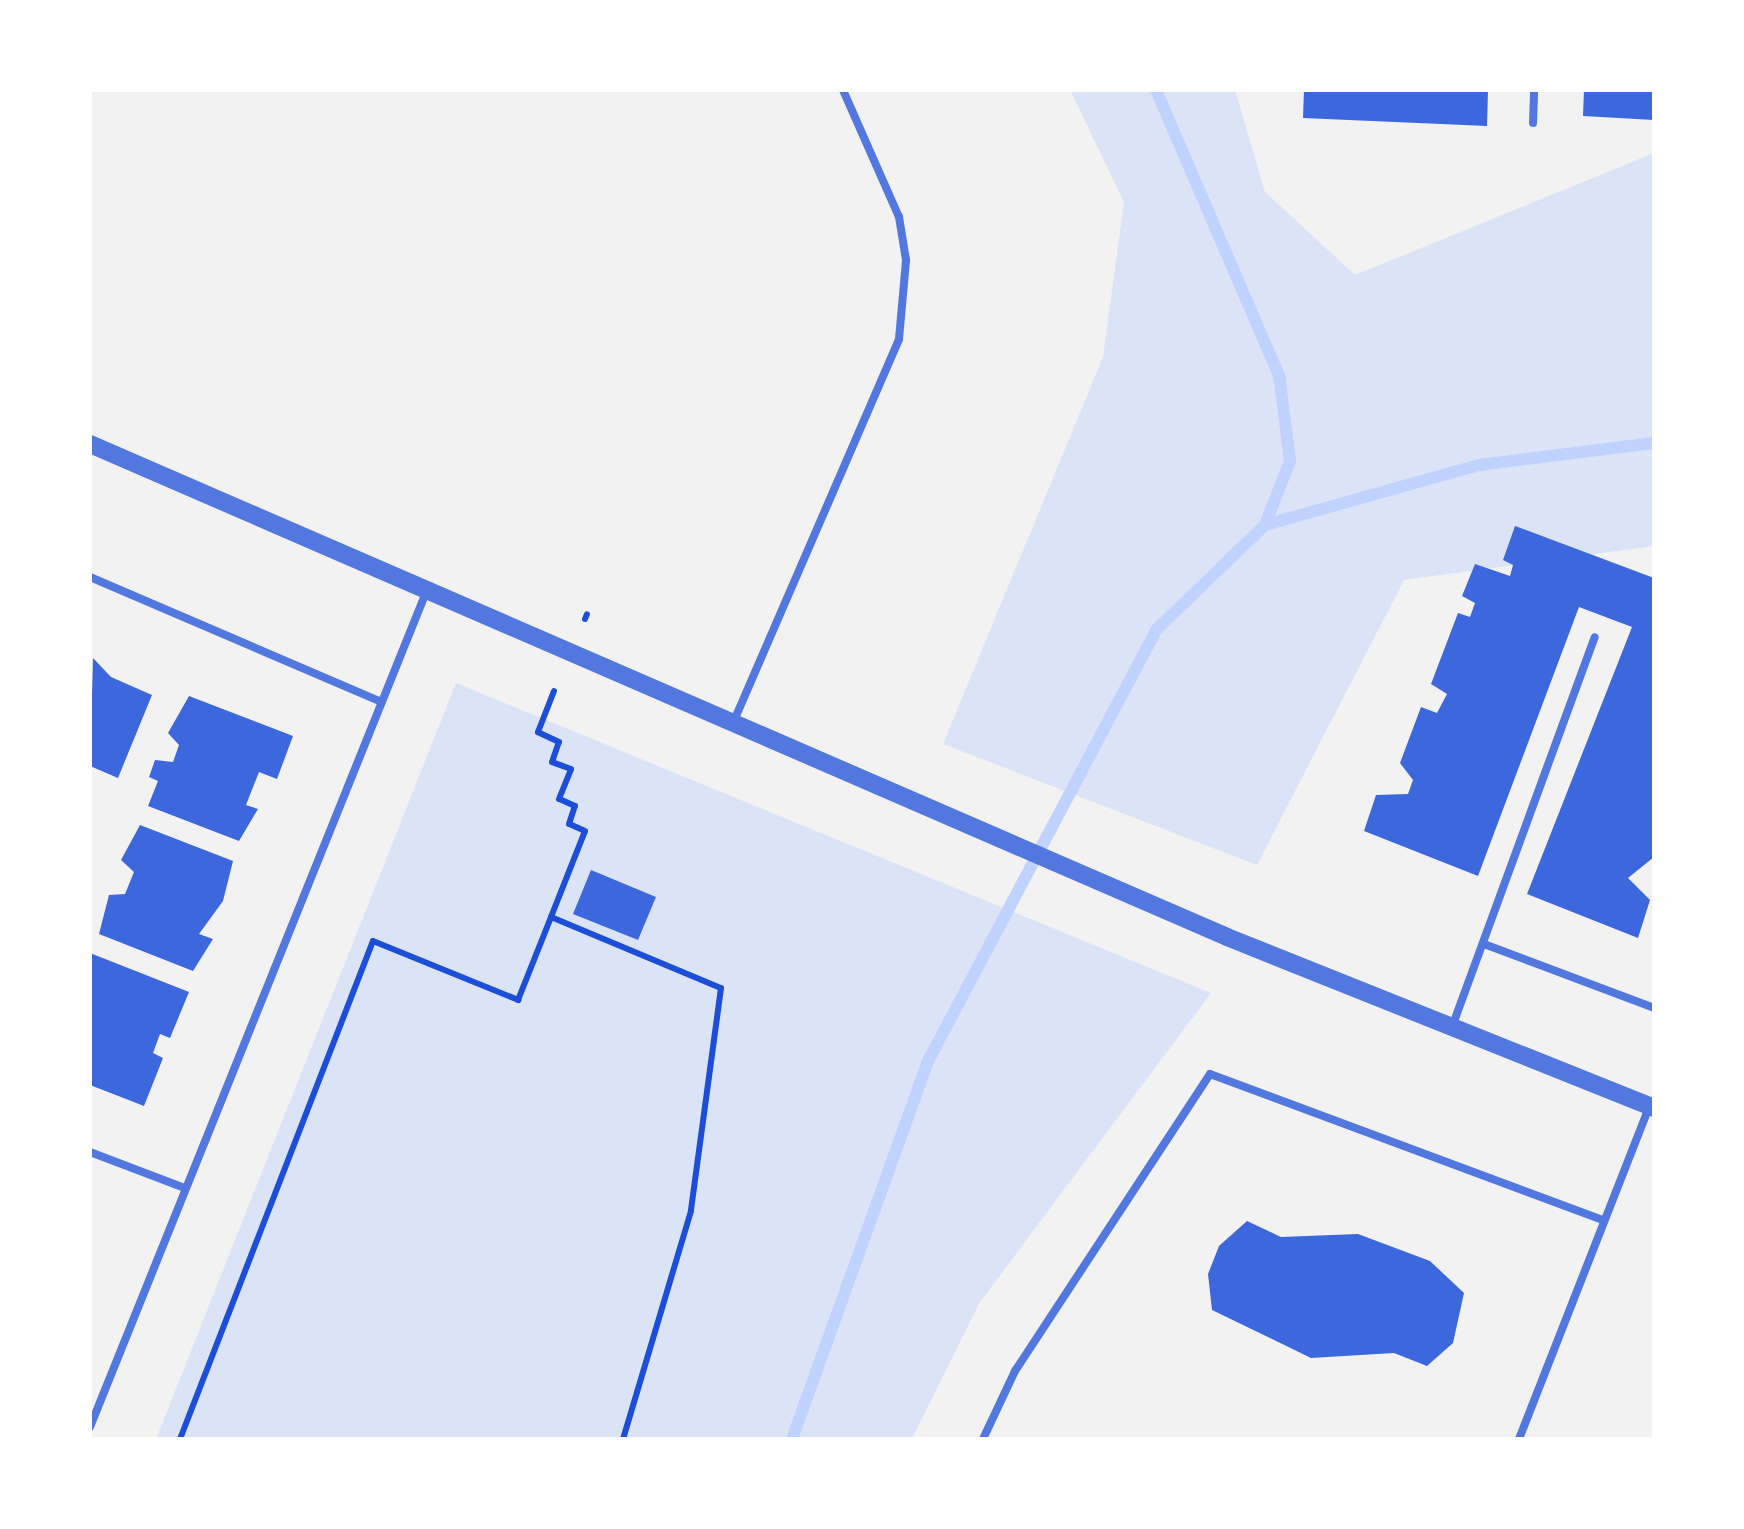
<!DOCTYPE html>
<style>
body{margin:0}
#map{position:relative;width:1744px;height:1529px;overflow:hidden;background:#f2f2f2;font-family:"Roboto Serif",serif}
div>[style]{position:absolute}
.green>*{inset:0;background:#dbe4f7}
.stream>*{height:12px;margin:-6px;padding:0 6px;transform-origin:6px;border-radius:6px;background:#bfd3fe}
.building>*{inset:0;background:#3d67dc}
.path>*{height:6px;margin:-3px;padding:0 3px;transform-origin:3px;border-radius:3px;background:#1d4ed8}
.service>*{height:8px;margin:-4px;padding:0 4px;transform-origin:4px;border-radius:4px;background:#5277de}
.tertiary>*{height:18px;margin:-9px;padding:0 9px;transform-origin:9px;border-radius:9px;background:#5277de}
span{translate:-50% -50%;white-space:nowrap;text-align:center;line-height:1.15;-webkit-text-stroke:10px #fff;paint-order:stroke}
.frame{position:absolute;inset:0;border:92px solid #fff;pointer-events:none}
</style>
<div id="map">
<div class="green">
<i style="clip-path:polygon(1070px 90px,1235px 90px,1265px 192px,1355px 275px,1654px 153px,1654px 546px,1404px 580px,1257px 865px,943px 744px,1103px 357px,1124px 202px)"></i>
<i style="clip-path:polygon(456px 683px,1211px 993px,980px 1302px,912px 1439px,156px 1439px)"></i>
</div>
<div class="stream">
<i style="left:1156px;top:90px;width:310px;rotate:66.7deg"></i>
<i style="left:1279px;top:375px;width:87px;rotate:82.7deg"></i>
<i style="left:1290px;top:461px;width:69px;rotate:111.3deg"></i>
<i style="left:792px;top:1439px;width:400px;rotate:-70.2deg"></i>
<i style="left:927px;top:1063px;width:490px;rotate:-62.1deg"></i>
<i style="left:1156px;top:630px;width:151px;rotate:-43.9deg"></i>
<i style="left:1265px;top:525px;width:222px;rotate:-15.7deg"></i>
<i style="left:1479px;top:465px;width:176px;rotate:-7.2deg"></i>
</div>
<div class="building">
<i style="clip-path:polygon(1304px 90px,1488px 90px,1487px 126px,1303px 118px)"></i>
<i style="clip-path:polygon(1584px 90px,1654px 90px,1654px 120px,1583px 116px)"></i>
<i style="clip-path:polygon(1515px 526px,1654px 578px,1654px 857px,1628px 878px,1650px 900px,1638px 938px,1527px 894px,1632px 627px,1579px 607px,1478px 876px,1364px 831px,1376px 795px,1408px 794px,1413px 780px,1400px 763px,1421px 707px,1437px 713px,1447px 694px,1431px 684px,1458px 613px,1470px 617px,1475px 603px,1462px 596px,1475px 564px,1510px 576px,1513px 565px,1503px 560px)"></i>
<i style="clip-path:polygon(93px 658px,111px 677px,152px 695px,118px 778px,90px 766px)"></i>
<i style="clip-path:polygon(189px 696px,293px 736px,277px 779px,259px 772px,246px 805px,258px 809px,239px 841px,148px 806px,158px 781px,149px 777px,155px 760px,173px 762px,179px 745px,168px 733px)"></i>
<i style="clip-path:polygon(140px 825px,233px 861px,223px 901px,199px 934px,213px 939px,193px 971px,99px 934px,109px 895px,125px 894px,134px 872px,121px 860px)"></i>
<i style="clip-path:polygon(591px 870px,656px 897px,638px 940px,573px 914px)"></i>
<i style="clip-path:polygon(90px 953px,189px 992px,170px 1038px,160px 1034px,153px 1053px,163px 1058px,144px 1106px,90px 1085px)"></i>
<i style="clip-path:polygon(1247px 1221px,1281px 1237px,1358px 1234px,1430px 1261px,1464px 1293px,1453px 1343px,1427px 1366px,1394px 1353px,1311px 1358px,1212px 1310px,1208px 1274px,1219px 1246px)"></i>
</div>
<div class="path">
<i style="left:585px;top:619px;width:5px;rotate:-68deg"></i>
<i style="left:551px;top:917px;width:92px;rotate:-68.4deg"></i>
<i style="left:585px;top:831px;width:17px;rotate:-156deg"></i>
<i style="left:569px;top:824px;width:19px;rotate:-72deg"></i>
<i style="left:575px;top:806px;width:17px;rotate:-156deg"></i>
<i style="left:559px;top:799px;width:32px;rotate:-68deg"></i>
<i style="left:571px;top:769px;width:20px;rotate:-160deg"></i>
<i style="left:552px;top:762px;width:21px;rotate:-71deg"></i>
<i style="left:559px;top:742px;width:23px;rotate:-155deg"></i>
<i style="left:538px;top:732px;width:44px;rotate:-68.7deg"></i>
<i style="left:180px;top:1439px;width:534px;rotate:-68.82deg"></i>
<i style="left:373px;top:941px;width:157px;rotate:22.1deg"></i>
<i style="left:518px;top:1000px;width:89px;rotate:-68.3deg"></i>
<i style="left:551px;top:917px;width:184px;rotate:22.7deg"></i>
<i style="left:721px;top:988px;width:225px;rotate:97.7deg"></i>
<i style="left:691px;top:1211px;width:238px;rotate:106.6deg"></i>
</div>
<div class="service">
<i style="left:1533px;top:123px;width:33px;rotate:-88deg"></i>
<i style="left:90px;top:577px;width:315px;rotate:23.2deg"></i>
<i style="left:733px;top:723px;width:418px;rotate:-66.6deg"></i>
<i style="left:899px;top:339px;width:79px;rotate:-84.9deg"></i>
<i style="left:906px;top:260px;width:44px;rotate:-99.2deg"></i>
<i style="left:899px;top:217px;width:139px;rotate:-113.8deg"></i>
<i style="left:1484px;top:944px;width:182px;rotate:20.6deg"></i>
<i style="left:1452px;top:1027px;width:415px;rotate:-69.9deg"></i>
<i style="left:90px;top:1152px;width:102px;rotate:20.8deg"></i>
<i style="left:90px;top:1427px;width:902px;rotate:-68.07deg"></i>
<i style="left:983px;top:1439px;width:75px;rotate:-64.8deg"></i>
<i style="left:1015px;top:1371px;width:355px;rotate:-56.7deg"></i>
<i style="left:1210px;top:1074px;width:419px;rotate:20.4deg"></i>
<i style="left:1519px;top:1439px;width:357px;rotate:-68.6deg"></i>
</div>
<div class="tertiary">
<i style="left:90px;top:444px;width:1239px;rotate:23.44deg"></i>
<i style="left:1227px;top:937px;width:460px;rotate:21.8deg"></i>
</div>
<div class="frame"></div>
</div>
